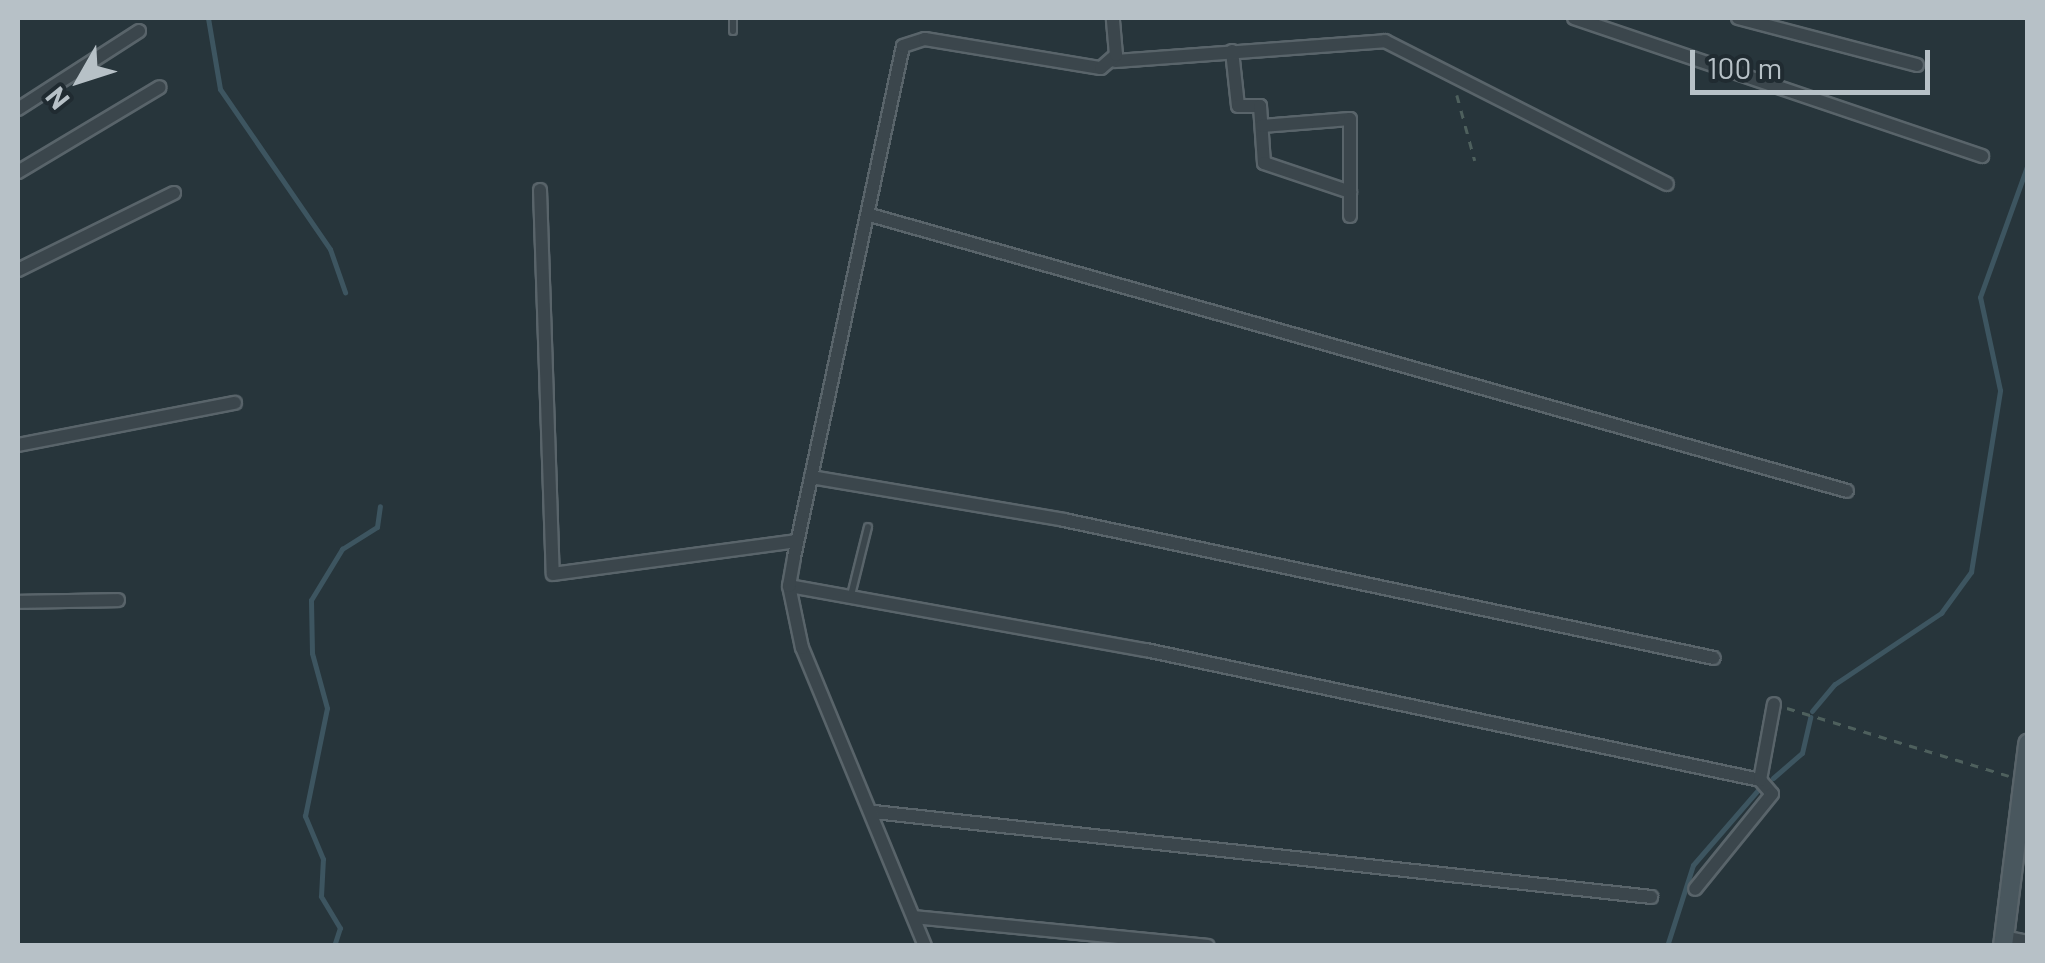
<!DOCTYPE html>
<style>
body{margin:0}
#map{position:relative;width:2045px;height:963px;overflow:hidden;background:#27353b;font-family:Barlow,sans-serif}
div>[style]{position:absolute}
.stream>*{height:5px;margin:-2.5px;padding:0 2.5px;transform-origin:2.5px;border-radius:2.5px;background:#3d5560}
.path>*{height:2.5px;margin-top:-1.25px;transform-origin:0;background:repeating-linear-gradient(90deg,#4e605d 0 8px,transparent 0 16px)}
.roads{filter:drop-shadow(2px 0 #59646a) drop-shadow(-2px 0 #59646a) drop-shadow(0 2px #59646a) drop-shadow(0 -2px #59646a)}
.lane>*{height:6px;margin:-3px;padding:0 3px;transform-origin:3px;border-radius:3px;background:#3b464c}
.street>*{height:12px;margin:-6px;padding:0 6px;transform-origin:6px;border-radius:6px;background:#3b464c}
.secondary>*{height:18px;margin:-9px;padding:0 9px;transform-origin:9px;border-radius:9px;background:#49575e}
span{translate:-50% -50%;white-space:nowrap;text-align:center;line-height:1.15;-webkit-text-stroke:10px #202b31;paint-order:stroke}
.frame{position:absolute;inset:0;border:20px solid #b7c1c7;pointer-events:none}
.north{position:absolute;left:30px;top:30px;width:100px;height:100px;-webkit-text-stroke:8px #202b31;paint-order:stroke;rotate:231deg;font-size:28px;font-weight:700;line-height:40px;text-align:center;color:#b7c1c7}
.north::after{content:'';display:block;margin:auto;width:35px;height:45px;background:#b7c1c7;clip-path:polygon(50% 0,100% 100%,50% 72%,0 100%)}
.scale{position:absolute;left:1690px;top:50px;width:240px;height:45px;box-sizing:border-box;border:5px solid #b7c1c7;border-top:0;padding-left:12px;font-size:30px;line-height:35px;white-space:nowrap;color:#b7c1c7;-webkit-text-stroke:8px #202b31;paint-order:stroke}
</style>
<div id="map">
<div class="stream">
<i style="left:208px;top:18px;width:72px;rotate:80.4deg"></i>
<i style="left:220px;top:89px;width:194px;rotate:55.5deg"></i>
<i style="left:330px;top:249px;width:46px;rotate:70.8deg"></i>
<i style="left:1812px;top:711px;width:35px;rotate:-50deg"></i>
<i style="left:1835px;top:684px;width:128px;rotate:-33.8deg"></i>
<i style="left:1941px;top:613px;width:51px;rotate:-53.8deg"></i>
<i style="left:1971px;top:572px;width:184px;rotate:-80.9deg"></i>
<i style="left:2000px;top:390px;width:95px;rotate:-102.1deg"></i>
<i style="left:1980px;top:297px;width:141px;rotate:-70.2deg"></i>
<i style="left:1773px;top:778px;width:38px;rotate:-41deg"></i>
<i style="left:1802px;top:753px;width:37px;rotate:-77deg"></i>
<i style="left:334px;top:946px;width:19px;rotate:-72deg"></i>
<i style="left:340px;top:928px;width:37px;rotate:-121deg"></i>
<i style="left:321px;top:896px;width:37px;rotate:-87deg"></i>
<i style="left:323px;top:859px;width:47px;rotate:-112.7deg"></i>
<i style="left:305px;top:816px;width:110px;rotate:-78.5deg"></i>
<i style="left:327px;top:708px;width:57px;rotate:-105.3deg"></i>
<i style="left:312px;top:653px;width:53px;rotate:-91.1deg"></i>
<i style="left:311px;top:600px;width:60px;rotate:-58.7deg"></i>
<i style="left:342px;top:549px;width:41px;rotate:-32.2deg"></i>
<i style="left:377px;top:527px;width:21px;rotate:-82deg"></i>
<i style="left:1667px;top:946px;width:85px;rotate:-72.2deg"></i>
<i style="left:1693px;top:865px;width:99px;rotate:-49.1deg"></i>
</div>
<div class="path">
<i style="left:1457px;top:95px;width:68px;rotate:74.7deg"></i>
<i style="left:1787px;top:708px;width:232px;rotate:17deg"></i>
</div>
<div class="roads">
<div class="lane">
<i style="left:733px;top:18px;width:13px;rotate:90deg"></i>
<i style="left:851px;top:595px;width:70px;rotate:-76deg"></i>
</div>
<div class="street">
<i style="left:1574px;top:18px;width:431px;rotate:18.7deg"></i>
<i style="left:1738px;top:18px;width:185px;rotate:14.7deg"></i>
<i style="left:1232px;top:51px;width:55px;rotate:83.8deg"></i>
<i style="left:1238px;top:106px;width:22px"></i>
<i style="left:1260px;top:106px;width:57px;rotate:86deg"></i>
<i style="left:1264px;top:163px;width:91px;rotate:18.6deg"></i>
<i style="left:1115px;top:61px;width:271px;rotate:-4.2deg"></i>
<i style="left:1385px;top:41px;width:316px;rotate:26.9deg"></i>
<i style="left:18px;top:109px;width:144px;rotate:-32.8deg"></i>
<i style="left:1262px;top:126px;width:88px;rotate:-4.5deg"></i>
<i style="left:1350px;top:119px;width:97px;rotate:90deg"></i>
<i style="left:18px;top:172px;width:165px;rotate:-30.9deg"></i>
<i style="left:540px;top:190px;width:384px;rotate:88.1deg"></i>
<i style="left:553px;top:574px;width:246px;rotate:-7.7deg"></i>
<i style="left:870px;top:215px;width:1015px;rotate:15.77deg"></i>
<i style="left:18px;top:270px;width:174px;rotate:-26.3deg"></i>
<i style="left:18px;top:445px;width:221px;rotate:-11deg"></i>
<i style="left:811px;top:477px;width:257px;rotate:9.6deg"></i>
<i style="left:1064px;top:520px;width:664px;rotate:11.99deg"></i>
<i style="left:789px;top:586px;width:363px;rotate:10.2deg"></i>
<i style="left:1146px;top:650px;width:628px;rotate:11.95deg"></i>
<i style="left:1760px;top:780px;width:18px;rotate:49deg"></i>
<i style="left:1772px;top:794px;width:122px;rotate:129deg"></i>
<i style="left:18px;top:602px;width:100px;rotate:-1.1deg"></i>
<i style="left:1760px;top:780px;width:77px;rotate:-79.6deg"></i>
<i style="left:874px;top:812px;width:782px;rotate:6.24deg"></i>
<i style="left:914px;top:917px;width:295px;rotate:5.6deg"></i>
<i style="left:2004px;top:937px;width:25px;rotate:12deg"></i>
<i style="left:925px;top:946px;width:322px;rotate:-112.4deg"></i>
<i style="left:802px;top:648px;width:63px;rotate:-101.8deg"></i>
<i style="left:789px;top:586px;width:29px;rotate:-80deg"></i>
<i style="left:794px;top:557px;width:522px;rotate:-77.96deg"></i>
<i style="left:903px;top:46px;width:23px;rotate:-18deg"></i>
<i style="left:925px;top:39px;width:178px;rotate:9.4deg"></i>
<i style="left:1101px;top:68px;width:20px;rotate:-41deg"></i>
<i style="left:1116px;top:55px;width:37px;rotate:-95deg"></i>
</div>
<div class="secondary">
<i style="left:2003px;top:946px;width:204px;rotate:-82.9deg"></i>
</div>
</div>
<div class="frame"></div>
<div class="north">N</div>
<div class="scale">100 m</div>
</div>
